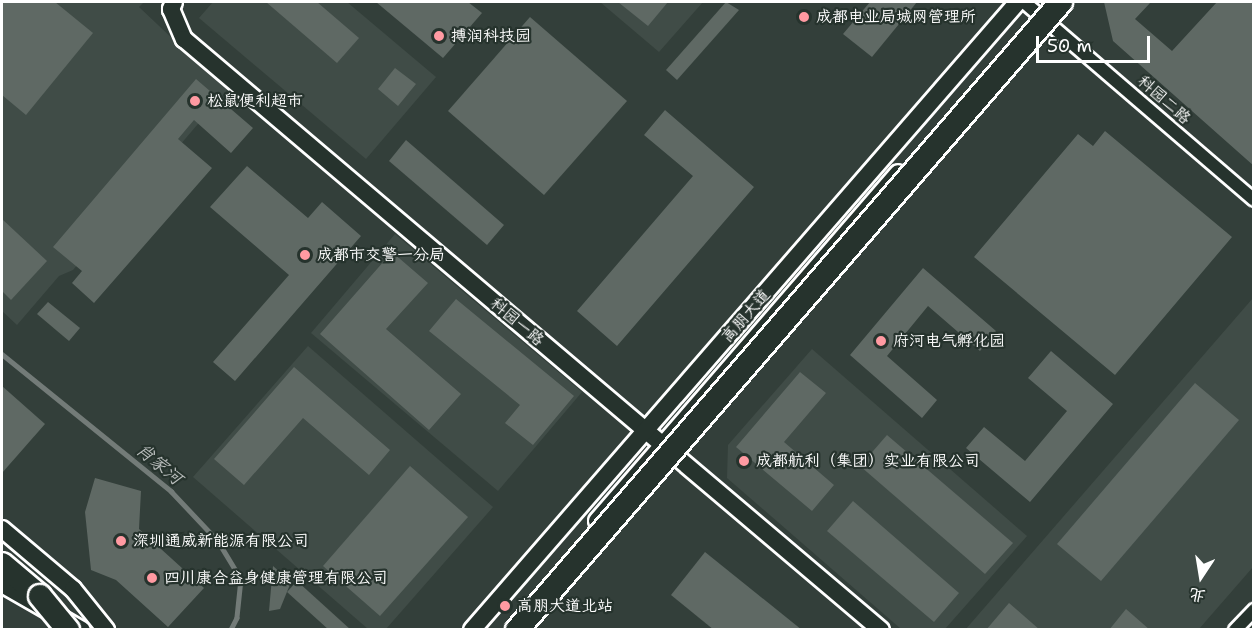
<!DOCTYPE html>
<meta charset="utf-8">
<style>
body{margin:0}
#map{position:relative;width:1255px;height:631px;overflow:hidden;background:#333f3a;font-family:"Shantell Sans","LXGW WenKai TC",sans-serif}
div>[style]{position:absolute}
.built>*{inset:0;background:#404c47}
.stream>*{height:4.5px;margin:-2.25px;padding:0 2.25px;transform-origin:2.25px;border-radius:2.25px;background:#737b78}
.building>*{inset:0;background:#5f6964}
.roads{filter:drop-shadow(2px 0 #fff) drop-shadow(-2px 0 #fff) drop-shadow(0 2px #fff) drop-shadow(0 -2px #fff)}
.street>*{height:12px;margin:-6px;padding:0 6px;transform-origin:6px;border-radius:6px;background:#26332d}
.secondary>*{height:16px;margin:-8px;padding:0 8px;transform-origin:8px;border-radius:8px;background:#26332d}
.highway>*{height:22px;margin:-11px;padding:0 11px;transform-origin:11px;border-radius:11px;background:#26332d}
.bridges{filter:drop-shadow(2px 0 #fff) drop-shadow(-2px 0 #fff) drop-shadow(0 2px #fff) drop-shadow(0 -2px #fff)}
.highway-bridge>*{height:22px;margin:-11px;padding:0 11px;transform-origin:11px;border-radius:11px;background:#26332d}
.dots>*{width:16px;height:16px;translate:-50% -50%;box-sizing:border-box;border:3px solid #26332d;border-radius:50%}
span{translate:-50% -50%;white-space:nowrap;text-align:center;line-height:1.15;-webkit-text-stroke:4.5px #26332d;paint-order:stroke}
.poi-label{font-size:16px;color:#fff}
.left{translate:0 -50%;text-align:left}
.street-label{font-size:16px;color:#fff}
.water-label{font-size:18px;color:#b9bdbc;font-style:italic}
.frame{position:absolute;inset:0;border:3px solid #fff;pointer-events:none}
.north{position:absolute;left:1171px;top:547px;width:60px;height:60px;-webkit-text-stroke:4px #26332d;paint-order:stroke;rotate:192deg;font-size:16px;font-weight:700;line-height:24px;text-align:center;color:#fff}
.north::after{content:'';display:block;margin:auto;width:21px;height:27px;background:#fff;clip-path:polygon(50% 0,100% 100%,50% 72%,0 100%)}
.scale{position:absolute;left:1036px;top:36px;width:114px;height:27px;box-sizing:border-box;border:3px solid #fff;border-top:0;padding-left:8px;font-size:18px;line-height:21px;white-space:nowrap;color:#fff;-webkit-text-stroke:4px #26332d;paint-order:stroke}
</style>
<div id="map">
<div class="built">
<i style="clip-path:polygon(2px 2px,144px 2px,139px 7px,227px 90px,73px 270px,59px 276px,17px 325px,2px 311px)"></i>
<i style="clip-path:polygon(213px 2px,347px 2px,436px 77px,366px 159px,199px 18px)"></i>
<i style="clip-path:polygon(600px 2px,703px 2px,659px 52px)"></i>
<i style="clip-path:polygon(395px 234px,582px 392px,498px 491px,311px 333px)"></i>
<i style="clip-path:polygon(1253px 298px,1253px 567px,1199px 629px,965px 630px)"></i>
<i style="clip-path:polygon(308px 346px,493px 507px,386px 629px,368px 629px,193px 477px)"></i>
<i style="clip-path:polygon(812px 349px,1027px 536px,945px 629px,901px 629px,727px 478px,728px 445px)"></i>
</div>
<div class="stream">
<i style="left:2px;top:354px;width:218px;rotate:39deg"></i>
<i style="left:171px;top:491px;width:69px;rotate:46.8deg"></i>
<i style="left:218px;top:541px;width:44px;rotate:58.8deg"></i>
<i style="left:241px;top:579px;width:39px;rotate:96deg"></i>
<i style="left:237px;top:618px;width:13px;rotate:117deg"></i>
</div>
<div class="building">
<i style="clip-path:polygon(2px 2px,55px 2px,93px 33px,26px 115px,2px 95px)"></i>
<i style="clip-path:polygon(266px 2px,317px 2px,359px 38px,337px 63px)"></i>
<i style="clip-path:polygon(376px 2px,468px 2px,482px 13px,443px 58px)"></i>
<i style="clip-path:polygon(618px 2px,668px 2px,648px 26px)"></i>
<i style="clip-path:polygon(726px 2px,739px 10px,677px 80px,666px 70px)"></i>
<i style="clip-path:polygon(870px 2px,917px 2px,872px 57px,843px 34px)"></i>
<i style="clip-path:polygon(1104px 2px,1151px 2px,1135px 19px,1172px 51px,1217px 2px,1254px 2px,1254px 166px,1113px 41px)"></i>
<i style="clip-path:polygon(530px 17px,627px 101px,544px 195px,448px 111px)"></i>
<i style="clip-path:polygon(395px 68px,416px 84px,398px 106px,378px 89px)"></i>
<i style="clip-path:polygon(196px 79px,253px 128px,231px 153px,194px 120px,178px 139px,212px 168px,94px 303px,72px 283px,82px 271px,53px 247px)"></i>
<i style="clip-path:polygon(665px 110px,754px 187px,617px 346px,577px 311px,693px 176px,644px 135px)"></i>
<i style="clip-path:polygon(1105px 131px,1232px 237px,1115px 375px,974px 257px,1078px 134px,1093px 146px)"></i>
<i style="clip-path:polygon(406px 140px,504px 225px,487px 245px,389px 161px)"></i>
<i style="clip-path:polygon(247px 166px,308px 218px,322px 202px,361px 236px,235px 381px,213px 362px,289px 275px,210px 207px)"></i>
<i style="clip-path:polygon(2px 219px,47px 261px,11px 300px,2px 291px)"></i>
<i style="clip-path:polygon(392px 252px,428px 283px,386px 329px,461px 394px,429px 430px,320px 334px)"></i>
<i style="clip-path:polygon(923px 268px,996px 331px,980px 351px,928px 306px,887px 356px,937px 400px,922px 418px,850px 355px)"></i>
<i style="clip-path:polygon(456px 299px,574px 396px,533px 445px,505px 423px,520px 405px,429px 331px)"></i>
<i style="clip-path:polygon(48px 302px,80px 328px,69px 341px,37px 314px)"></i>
<i style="clip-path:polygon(1051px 351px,1113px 404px,1030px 502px,966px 448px,984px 427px,1025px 461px,1067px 411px,1028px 378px)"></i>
<i style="clip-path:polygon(294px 367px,390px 450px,369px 475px,303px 418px,244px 485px,214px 459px)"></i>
<i style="clip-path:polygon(800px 372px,826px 393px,784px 442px,834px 485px,812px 511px,736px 447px)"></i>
<i style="clip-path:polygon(1195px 383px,1239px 420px,1101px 581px,1057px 544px)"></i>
<i style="clip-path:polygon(2px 386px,45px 424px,2px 473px)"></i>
<i style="clip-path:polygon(887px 435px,1013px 543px,985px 574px,860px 466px)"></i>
<i style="clip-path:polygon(410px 466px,468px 517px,380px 616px,323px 566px)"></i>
<i style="clip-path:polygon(95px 478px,141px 491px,139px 529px,204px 588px,168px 627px,116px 580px,91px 570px,85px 512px)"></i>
<i style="clip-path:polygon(853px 501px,959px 593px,934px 622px,827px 531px)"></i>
<i style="clip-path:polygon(705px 552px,802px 630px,714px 630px,671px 595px)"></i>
<i style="clip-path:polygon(273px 566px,291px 582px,280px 609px,269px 611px)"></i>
<i style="clip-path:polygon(297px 581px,351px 630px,329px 630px,287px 592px)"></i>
<i style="clip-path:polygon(1009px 603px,1040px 630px,986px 630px)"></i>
<i style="clip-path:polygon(1126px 609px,1150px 630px,1109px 630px)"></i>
</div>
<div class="roads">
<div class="street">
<i style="left:1024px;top:2px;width:303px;rotate:40.7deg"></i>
<i style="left:1235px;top:630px;width:28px;rotate:-46deg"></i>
</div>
<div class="secondary">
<i style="left:174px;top:2px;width:8px;rotate:113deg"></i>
<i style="left:171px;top:9px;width:33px;rotate:67deg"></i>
<i style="left:184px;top:39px;width:914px;rotate:40.3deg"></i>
<i style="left:597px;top:521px;width:460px;rotate:-49.1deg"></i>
<i style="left:2px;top:529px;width:93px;rotate:40.2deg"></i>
<i style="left:73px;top:589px;width:53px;rotate:51.2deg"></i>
<i style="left:2px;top:584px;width:92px;rotate:29.9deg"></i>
<i style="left:472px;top:630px;width:832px;rotate:-49deg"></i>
</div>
<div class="highway">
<i style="left:2px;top:564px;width:50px;rotate:40.1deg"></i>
</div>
</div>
<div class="bridges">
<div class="highway-bridge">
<i style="left:40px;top:596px;width:44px;rotate:50.5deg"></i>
<i style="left:517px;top:630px;width:831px;rotate:-49.1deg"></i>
</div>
</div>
<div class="dots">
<i style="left:804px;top:17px;background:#ff9aa2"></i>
<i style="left:439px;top:36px;background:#ff9aa2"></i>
<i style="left:195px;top:101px;background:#ff9aa2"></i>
<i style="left:305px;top:255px;background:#ff9aa2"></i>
<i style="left:881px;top:341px;background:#ff9aa2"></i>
<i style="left:744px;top:461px;background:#ff9aa2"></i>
<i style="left:121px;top:541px;background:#ff9aa2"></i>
<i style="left:152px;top:578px;background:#ff9aa2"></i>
<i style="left:505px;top:606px;background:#ff9aa2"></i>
</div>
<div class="poi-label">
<span class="left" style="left:816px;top:17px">成都电业局城网管理所</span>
<span class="left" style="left:451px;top:36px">搏润科技园</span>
<span class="left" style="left:207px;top:101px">松鼠便利超市</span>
<span class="left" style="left:317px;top:255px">成都市交警一分局</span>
<span class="left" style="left:893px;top:341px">府河电气孵化园</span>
<span class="left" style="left:756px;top:461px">成都航利（集团）实业有限公司</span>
<span class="left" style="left:133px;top:541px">深圳通威新能源有限公司</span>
<span class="left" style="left:164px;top:578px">四川康合益身健康管理有限公司</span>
<span class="left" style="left:517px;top:606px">高朋大道北站</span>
</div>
<div class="street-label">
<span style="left:1164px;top:100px;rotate:41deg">科园二路</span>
<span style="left:746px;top:316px;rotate:-49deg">高朋大道</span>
<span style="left:517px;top:322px;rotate:40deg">科园一路</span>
</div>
<div class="water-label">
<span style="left:159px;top:464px;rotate:40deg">肖家河</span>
</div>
<div class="frame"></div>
<div class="north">北</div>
<div class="scale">50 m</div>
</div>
